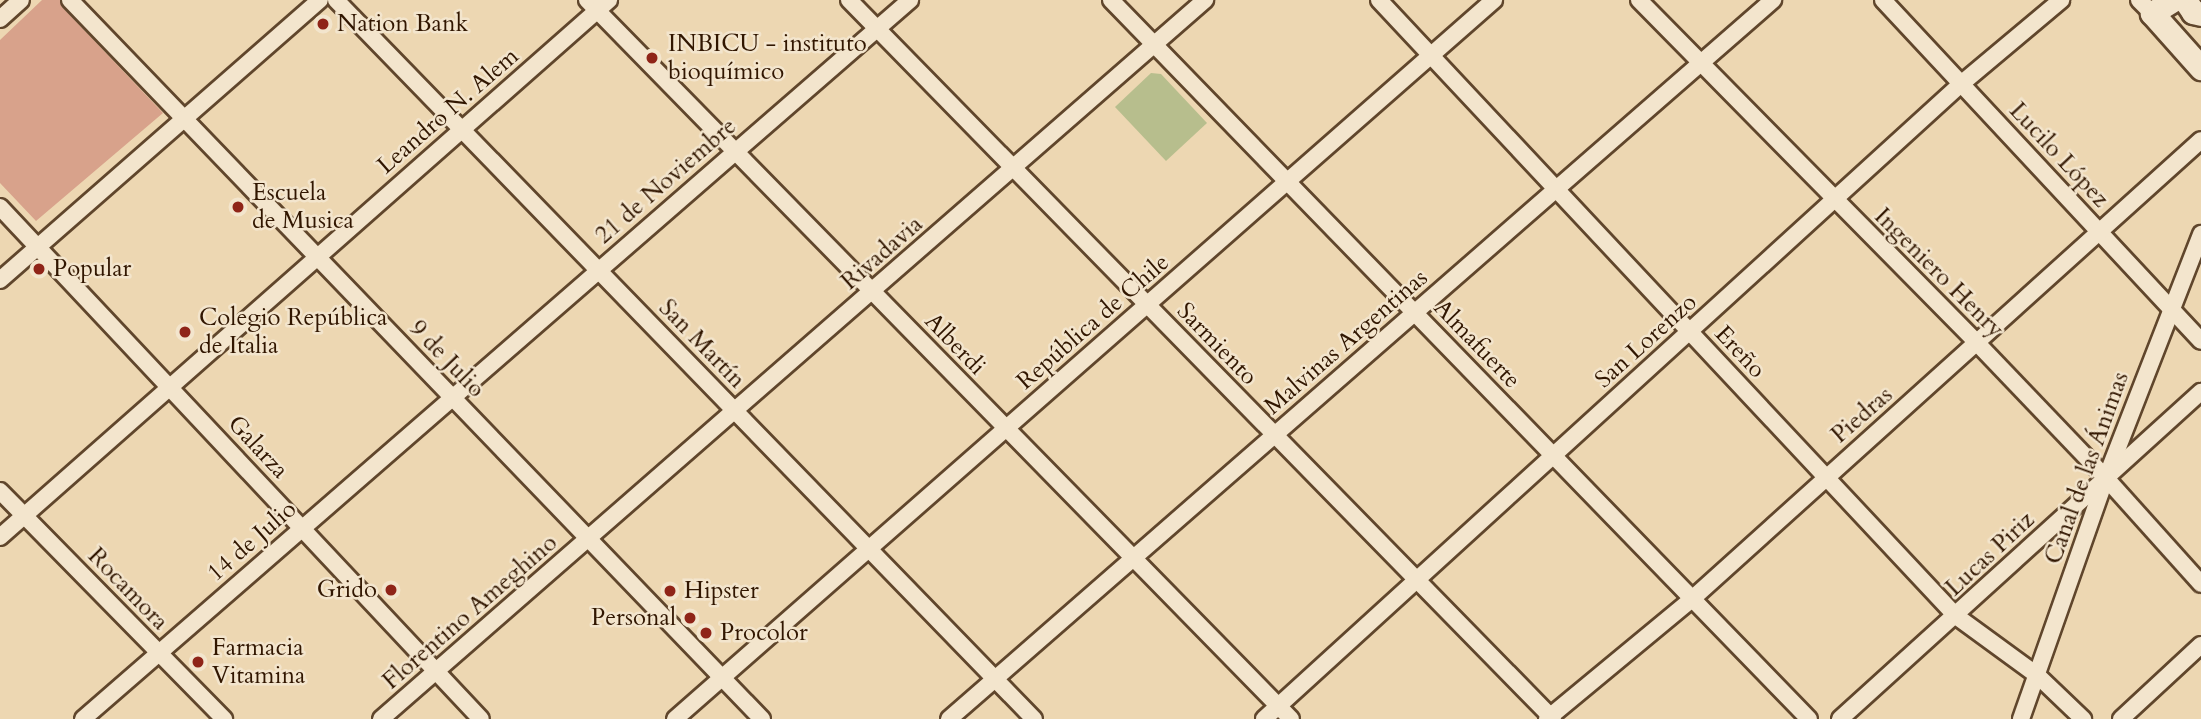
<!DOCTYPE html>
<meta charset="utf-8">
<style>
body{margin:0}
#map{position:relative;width:2201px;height:719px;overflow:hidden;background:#edd7b2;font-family:Cardo,serif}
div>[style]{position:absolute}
.green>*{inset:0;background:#b7be8d}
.building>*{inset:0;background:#d8a28b}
.roads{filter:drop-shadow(2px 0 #60462c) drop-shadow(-2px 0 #60462c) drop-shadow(0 2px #60462c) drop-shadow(0 -2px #60462c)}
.street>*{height:16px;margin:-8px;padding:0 8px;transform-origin:8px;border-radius:8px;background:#f3e5cd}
.secondary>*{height:23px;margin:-11.5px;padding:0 11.5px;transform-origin:11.5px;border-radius:11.5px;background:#f3e5cd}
.dots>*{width:19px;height:19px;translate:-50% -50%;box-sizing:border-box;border:4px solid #f3e5cd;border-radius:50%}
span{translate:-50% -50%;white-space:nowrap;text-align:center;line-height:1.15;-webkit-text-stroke:5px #f3e5cd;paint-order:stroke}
.poi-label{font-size:24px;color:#311600}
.left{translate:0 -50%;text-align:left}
.right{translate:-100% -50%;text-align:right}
.street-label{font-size:24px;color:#311600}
</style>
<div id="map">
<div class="green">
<i style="clip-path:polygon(1151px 73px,1161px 74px,1207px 123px,1166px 161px,1115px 107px)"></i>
</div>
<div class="building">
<i style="clip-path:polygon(42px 0,60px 0,62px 7px,163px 113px,36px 221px,0 183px,0 40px)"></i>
</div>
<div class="roads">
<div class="street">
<i style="left:70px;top:0;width:998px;rotate:46.1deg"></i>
<i style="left:336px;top:0;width:1002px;rotate:45.85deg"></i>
<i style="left:587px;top:0;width:1006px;rotate:45.6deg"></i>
<i style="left:849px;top:0;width:1006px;rotate:45.6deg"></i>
<i style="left:1111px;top:0;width:1002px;rotate:45.85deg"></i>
<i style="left:1379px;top:0;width:844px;rotate:46.87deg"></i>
<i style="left:1956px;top:616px;width:100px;rotate:36.1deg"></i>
<i style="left:2037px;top:675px;width:64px;rotate:43.7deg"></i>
<i style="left:1639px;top:0;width:483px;rotate:45.4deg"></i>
<i style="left:1978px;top:344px;width:185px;rotate:46.3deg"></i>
<i style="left:2106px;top:478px;width:142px;rotate:48.1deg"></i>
<i style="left:1883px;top:0;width:466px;rotate:47deg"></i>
<i style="left:2139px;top:0;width:18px;rotate:45deg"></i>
<i style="left:0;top:19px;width:28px;rotate:-42deg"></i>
<i style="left:0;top:207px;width:702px;rotate:46.79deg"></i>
<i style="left:0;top:280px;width:425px;rotate:-41.2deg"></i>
<i style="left:0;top:491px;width:320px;rotate:45.5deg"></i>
<i style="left:0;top:537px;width:812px;rotate:-41.4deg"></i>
<i style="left:83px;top:719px;width:1096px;rotate:-41deg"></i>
<i style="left:381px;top:719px;width:1094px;rotate:-41.11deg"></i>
<i style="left:675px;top:719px;width:1090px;rotate:-41.28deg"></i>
<i style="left:949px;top:719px;width:1094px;rotate:-41.11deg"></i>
<i style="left:1264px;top:719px;width:943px;rotate:-42.34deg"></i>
<i style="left:1961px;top:84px;width:131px;rotate:-40deg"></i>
<i style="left:1547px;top:719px;width:188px;rotate:-39.6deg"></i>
<i style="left:1692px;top:599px;width:685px;rotate:-42.04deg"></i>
<i style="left:1840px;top:719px;width:487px;rotate:-42.2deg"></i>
<i style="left:2021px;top:719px;width:256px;rotate:-70.6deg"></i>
<i style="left:2106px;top:478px;width:262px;rotate:-68.7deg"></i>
<i style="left:2121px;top:719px;width:109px;rotate:-42.8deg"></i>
</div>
<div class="secondary">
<i style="left:2173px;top:0;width:25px;rotate:148deg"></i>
<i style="left:2152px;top:13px;width:74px;rotate:48.3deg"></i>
<i style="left:2185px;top:0;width:14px;rotate:56deg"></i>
<i style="left:2193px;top:12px;width:8px;rotate:14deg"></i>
</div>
</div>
<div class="dots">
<i style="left:323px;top:24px;background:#8f2418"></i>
<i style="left:652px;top:58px;background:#8f2418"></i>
<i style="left:238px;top:207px;background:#8f2418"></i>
<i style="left:39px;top:269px;background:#8f2418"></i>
<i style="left:185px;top:332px;background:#8f2418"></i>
<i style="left:391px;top:590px;background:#8f2418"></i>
<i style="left:670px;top:591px;background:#8f2418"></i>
<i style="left:690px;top:618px;background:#8f2418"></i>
<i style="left:706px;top:633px;background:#8f2418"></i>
<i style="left:198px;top:662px;background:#8f2418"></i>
</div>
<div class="poi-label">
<span class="left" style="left:337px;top:24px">Nation Bank</span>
<span class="left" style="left:668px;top:58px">INBICU - instituto<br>bioquímico</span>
<span class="left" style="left:252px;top:207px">Escuela<br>de Musica</span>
<span class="left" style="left:53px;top:269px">Popular</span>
<span class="left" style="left:199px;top:332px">Colegio República<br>de Italia</span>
<span class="right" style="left:377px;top:590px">Grido</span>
<span class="left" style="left:684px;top:591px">Hipster</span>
<span class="right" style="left:676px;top:618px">Personal</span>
<span class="left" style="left:720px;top:633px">Procolor</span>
<span class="left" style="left:212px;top:662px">Farmacia<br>Vitamina</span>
</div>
<div class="street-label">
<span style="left:448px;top:111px;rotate:-41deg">Leandro N. Alem</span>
<span style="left:2059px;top:155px;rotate:47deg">Lucilo López</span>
<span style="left:666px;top:181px;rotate:-41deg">21 de Noviembre</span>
<span style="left:882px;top:253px;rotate:-41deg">Rivadavia</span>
<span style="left:1939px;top:273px;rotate:45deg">Ingeniero Henry</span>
<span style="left:1093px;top:322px;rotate:-41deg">República de Chile</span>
<span style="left:1646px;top:341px;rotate:-42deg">San Lorenzo</span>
<span style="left:1346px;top:342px;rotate:-41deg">Malvinas Argentinas</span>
<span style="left:702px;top:344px;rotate:46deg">San Martín</span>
<span style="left:955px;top:344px;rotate:46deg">Alberdi</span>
<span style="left:1217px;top:344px;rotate:46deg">Sarmiento</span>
<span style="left:1477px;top:344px;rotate:46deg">Almafuerte</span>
<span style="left:1740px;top:352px;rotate:47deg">Ereño</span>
<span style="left:447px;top:359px;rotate:46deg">9 de Julio</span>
<span style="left:1862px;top:415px;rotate:-41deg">Piedras</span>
<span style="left:258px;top:447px;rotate:47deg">Galarza</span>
<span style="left:2087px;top:468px;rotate:-70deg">Canal de las Ánimas</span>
<span style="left:252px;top:541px;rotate:-41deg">14 de Julio</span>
<span style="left:1990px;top:554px;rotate:-43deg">Lucas Piriz</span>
<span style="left:128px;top:589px;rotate:46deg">Rocamora</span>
<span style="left:470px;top:612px;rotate:-41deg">Florentino Ameghino</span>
</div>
</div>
